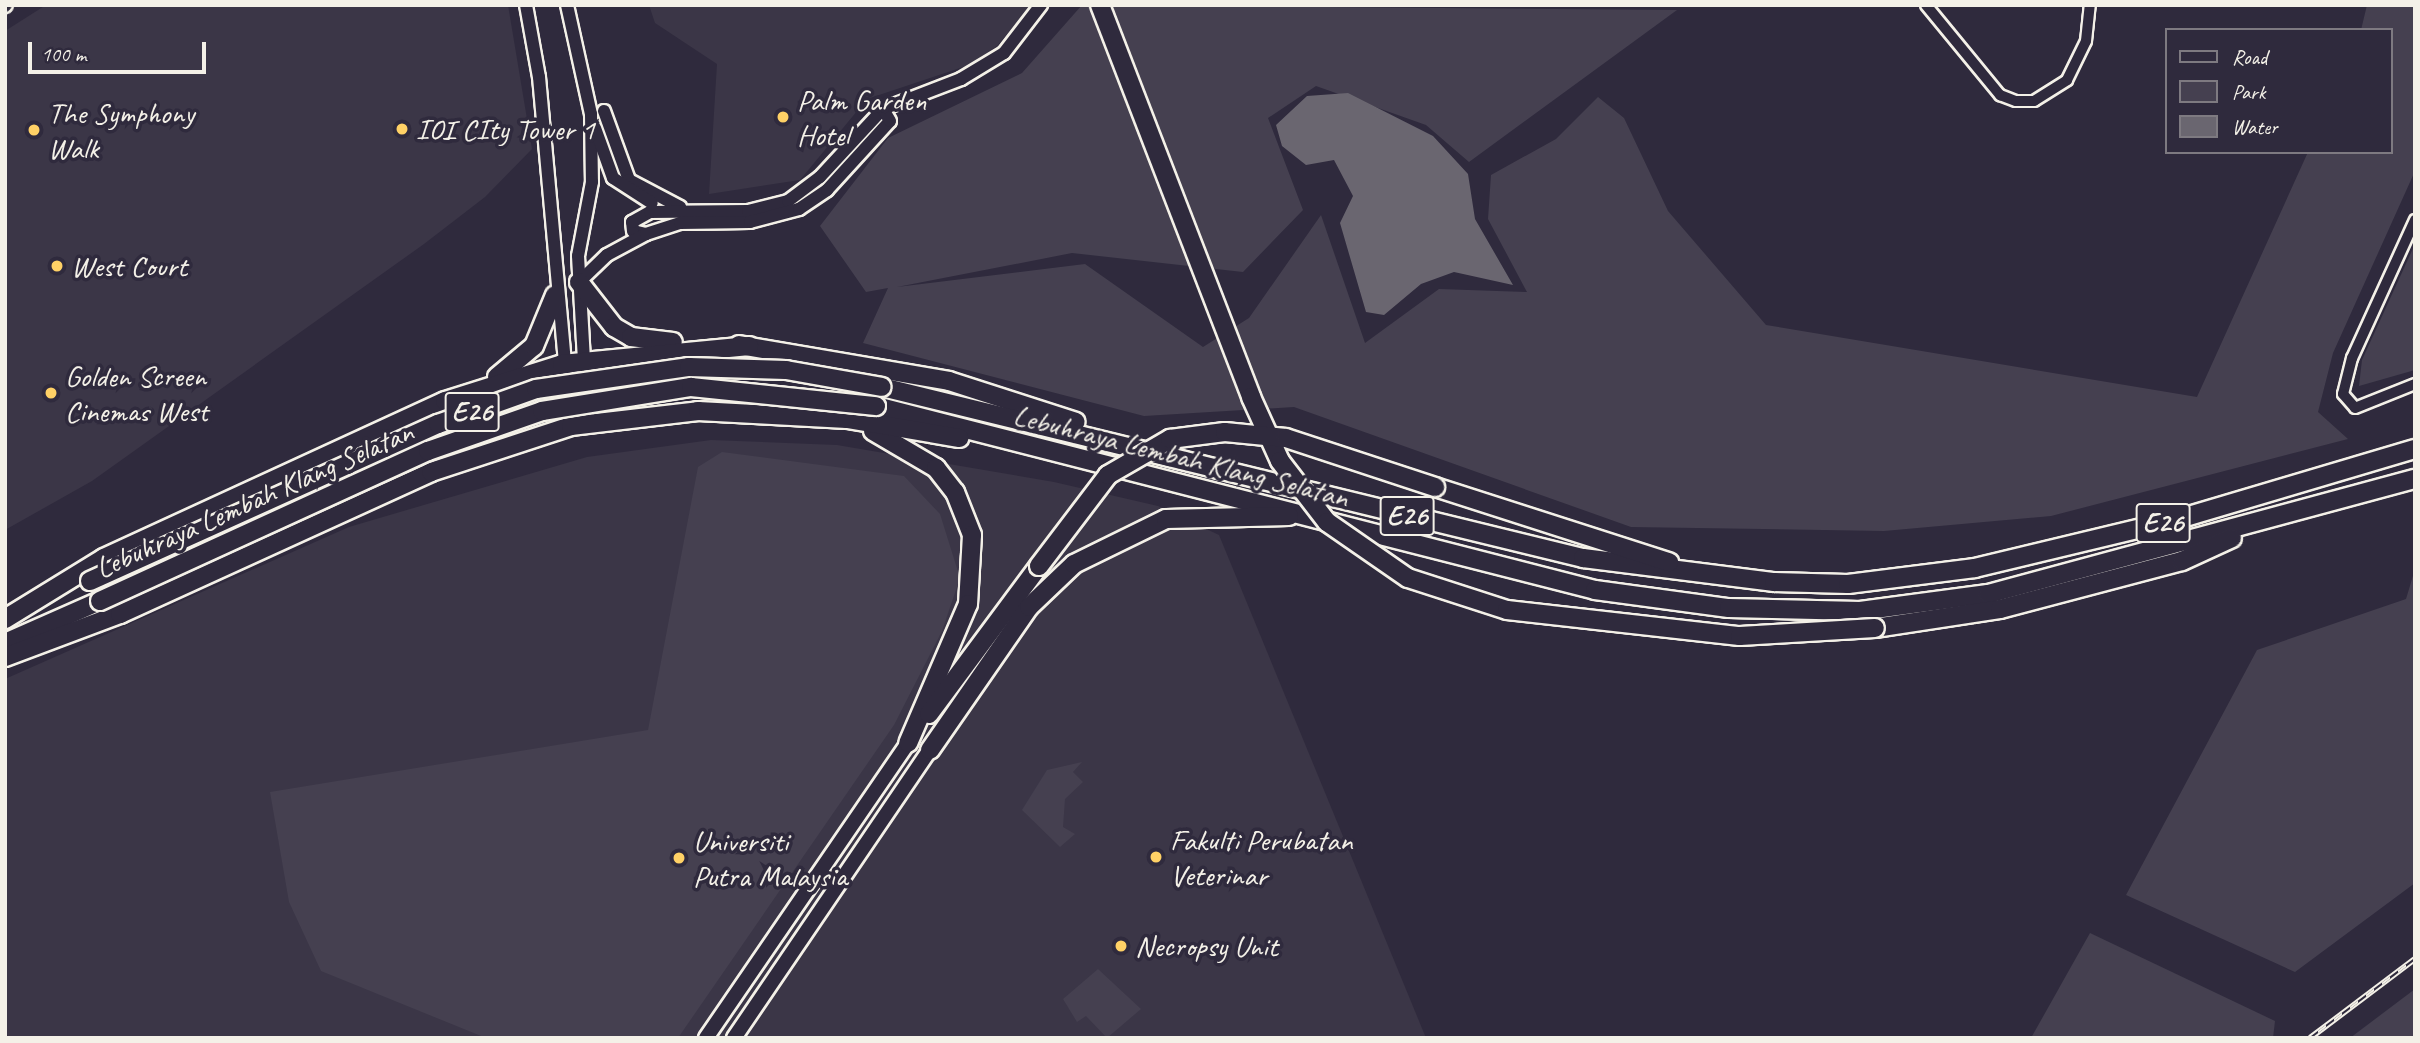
<!DOCTYPE html>
<style>
body{margin:0}
#map{position:relative;width:2420px;height:1043px;overflow:hidden;background:#2f2a3d;font-family:Caveat,sans-serif}
div>[style]{position:absolute}
.built>*{inset:0;background:#3b3647}
.green>*{inset:0;background:#454050}
.water>*{inset:0;background:#6a6670}
.roads{filter:drop-shadow(2px 0 #f4f1e8) drop-shadow(-2px 0 #f4f1e8) drop-shadow(0 2px #f4f1e8) drop-shadow(0 -2px #f4f1e8)}
.minor>*{height:10px;margin:-5px;padding:0 5px;transform-origin:5px;border-radius:5px;background:#2f2a3d}
.tertiary>*{height:12px;margin:-6px;padding:0 6px;transform-origin:6px;border-radius:6px;background:#2f2a3d}
.secondary>*{height:14px;margin:-7px;padding:0 7px;transform-origin:7px;border-radius:7px;background:#2f2a3d}
.motorway>*{height:18px;margin:-9px;padding:0 9px;transform-origin:9px;border-radius:9px;background:#2f2a3d}
.rail>*{height:6px;margin-top:-3px;transform-origin:0;background:repeating-linear-gradient(90deg,#2f2a3d 0 10px,#f4f1e8 0 20px);box-sizing:border-box;border-block:2px solid #f4f1e8}
.bridges{filter:drop-shadow(2px 0 #f4f1e8) drop-shadow(-2px 0 #f4f1e8) drop-shadow(0 2px #f4f1e8) drop-shadow(0 -2px #f4f1e8)}
.motorway-bridge>*{height:18px;margin:-9px;padding:0 9px;transform-origin:9px;border-radius:9px;background:#2f2a3d}
.dots>*{width:19px;height:19px;translate:-50% -50%;box-sizing:border-box;border:4px solid #2f2a3d;border-radius:50%}
span{translate:-50% -50%;white-space:nowrap;text-align:center;line-height:1.15;-webkit-text-stroke:7px #2f2a3d;paint-order:stroke}
.shield-label span{padding:2px 5px;background:#2f2a3d;border:2px solid;border-radius:5px;-webkit-text-stroke-width:0}
.shield-label{font-size:28px;color:#f4f1e8;font-weight:700}
.poi-label{font-size:30px;color:#f4f1e8}
.left{translate:0 -50%;text-align:left}
.street-label{font-size:30px;color:#f4f1e8}
.frame{position:absolute;inset:0;border:7px solid #f4f1e8;pointer-events:none}
.legend{position:absolute;left:2165px;top:28px;width:228px;height:126px;box-sizing:border-box;background:#2f2a3d;border:2px solid #7e7a81;margin:0;padding:9px 12px;list-style:none;font-size:21px;color:#f4f1e8}
.legend li{display:flex;align-items:center;gap:14px;height:35px}
.legend b{width:35px;border:2px solid #7e7a81}
.scale{position:absolute;left:28px;top:42px;width:178px;height:32px;box-sizing:border-box;border:4px solid #f4f1e8;border-top:0;padding-left:9px;font-size:21px;line-height:24px;white-space:nowrap;color:#f4f1e8;-webkit-text-stroke:5px #2f2a3d;paint-order:stroke}
</style>
<div id="map">
<div class="built">
<i style="clip-path:polygon(46px 5px,508px 5px,532px 149px,485px 197px,424px 244px,92px 481px,5px 530px,5px 31px)"></i>
<i style="clip-path:polygon(649px 5px,1031px 5px,997px 46px,969px 65px,867px 99px,800px 180px,709px 194px,717px 64px,655px 23px)"></i>
<i style="clip-path:polygon(711px 440px,837px 445px,1054px 482px,1158px 506px,1219px 535px,1426px 1038px,5px 1038px,5px 679px,349px 527px,587px 457px)"></i>
</div>
<div class="green">
<i style="clip-path:polygon(1082px 5px,1677px 10px,1469px 162px,1426px 125px,1316px 86px,1268px 118px,1303px 210px,1243px 272px,1072px 253px,897px 287px,1085px 264px,1203px 347px,1249px 318px,1321px 215px,1365px 343px,1439px 289px,1527px 292px,1488px 219px,1491px 175px,1556px 139px,1598px 97px,1624px 118px,1668px 211px,1766px 325px,2197px 397px,2308px 152px,2390px 152px,2390px 30px,2361px 30px,2367px 5px,2415px 5px,2415px 171px,2333px 353px,2318px 412px,2348px 439px,2051px 516px,1884px 531px,1631px 527px,1294px 407px,1144px 416px,863px 343px,888px 288px,866px 292px,820px 226px,888px 138px,1022px 73px)"></i>
<i style="clip-path:polygon(2415px 244px,2415px 370px,2359px 386px,2362px 360px)"></i>
<i style="clip-path:polygon(722px 452px,904px 476px,940px 514px,960px 578px,942px 631px,894px 725px,678px 1038px,486px 1038px,321px 971px,289px 902px,270px 792px,648px 730px,698px 467px)"></i>
<i style="clip-path:polygon(2415px 569px,2415px 883px,2295px 972px,2126px 895px,2257px 650px,2406px 599px)"></i>
<i style="clip-path:polygon(1082px 762px,1073px 772px,1083px 782px,1065px 799px,1063px 827px,1075px 834px,1060px 847px,1022px 810px,1047px 770px)"></i>
<i style="clip-path:polygon(2090px 933px,2275px 1021px,2273px 1038px,2031px 1038px)"></i>
<i style="clip-path:polygon(1098px 969px,1141px 1009px,1107px 1038px,1086px 1016px,1077px 1022px,1063px 999px)"></i>
<i style="clip-path:polygon(2415px 989px,2415px 1038px,2350px 1038px)"></i>
</div>
<div class="water">
<i style="clip-path:polygon(1348px 93px,1433px 136px,1468px 174px,1475px 219px,1513px 285px,1454px 272px,1421px 284px,1384px 315px,1366px 312px,1340px 223px,1353px 196px,1334px 160px,1306px 165px,1282px 146px,1276px 125px,1307px 96px)"></i>
</div>
<div class="roads">
<div class="minor">
<i style="left:1926px;top:5px;width:117px;rotate:50.6deg"></i>
<i style="left:2000px;top:95px;width:17px;rotate:21deg"></i>
<i style="left:2016px;top:101px;width:18px"></i>
<i style="left:2034px;top:101px;width:39px;rotate:-32deg"></i>
<i style="left:2067px;top:80px;width:43px;rotate:-64deg"></i>
<i style="left:2086px;top:41px;width:36px;rotate:-84deg"></i>
<i style="left:2415px;top:220px;width:152px;rotate:114.5deg"></i>
<i style="left:2352px;top:358px;width:37px;rotate:104deg"></i>
<i style="left:2343px;top:394px;width:18px;rotate:49deg"></i>
<i style="left:2355px;top:408px;width:65px;rotate:-21.8deg"></i>
</div>
<div class="tertiary">
<i style="left:526px;top:5px;width:73px;rotate:79.8deg"></i>
<i style="left:539px;top:77px;width:350px;rotate:84.8deg"></i>
<i style="left:567px;top:5px;width:112px;rotate:77.6deg"></i>
<i style="left:591px;top:114px;width:68px;rotate:89.2deg"></i>
<i style="left:592px;top:182px;width:75px;rotate:100.7deg"></i>
<i style="left:578px;top:256px;width:156px;rotate:86.7deg"></i>
<i style="left:5px;top:6px;width:1px;rotate:-45deg"></i>
<i style="left:604px;top:111px;width:73px;rotate:70.1deg"></i>
<i style="left:629px;top:180px;width:58px;rotate:27.9deg"></i>
<i style="left:595px;top:128px;width:53px;rotate:70.2deg"></i>
<i style="left:613px;top:178px;width:46px;rotate:32.7deg"></i>
<i style="left:646px;top:234px;width:13px;rotate:-167deg"></i>
<i style="left:633px;top:231px;width:9px;rotate:-96deg"></i>
<i style="left:632px;top:222px;width:21px;rotate:-29deg"></i>
<i style="left:650px;top:212px;width:98px;rotate:-0.6deg"></i>
<i style="left:748px;top:211px;width:41px;rotate:-14deg"></i>
<i style="left:788px;top:201px;width:40px;rotate:-37deg"></i>
<i style="left:820px;top:177px;width:93px;rotate:-47.2deg"></i>
<i style="left:883px;top:109px;width:84px;rotate:-21deg"></i>
<i style="left:961px;top:79px;width:50px;rotate:-31.2deg"></i>
<i style="left:1004px;top:53px;width:61px;rotate:-52.4deg"></i>
<i style="left:579px;top:282px;width:39px;rotate:-44deg"></i>
<i style="left:607px;top:255px;width:44px;rotate:-28.3deg"></i>
<i style="left:646px;top:234px;width:36px;rotate:-18deg"></i>
<i style="left:680px;top:223px;width:70px;rotate:-0.8deg"></i>
<i style="left:750px;top:222px;width:51px;rotate:-14.9deg"></i>
<i style="left:799px;top:209px;width:34px;rotate:-34deg"></i>
<i style="left:827px;top:190px;width:93px;rotate:-47.6deg"></i>
<i style="left:890px;top:121px;width:14px;rotate:-120deg"></i>
</div>
<div class="secondary">
<i style="left:706px;top:1038px;width:358px;rotate:-55.6deg"></i>
<i style="left:734px;top:1038px;width:348px;rotate:-55.8deg"></i>
</div>
<div class="motorway">
<i style="left:579px;top:282px;width:57px;rotate:52.1deg"></i>
<i style="left:614px;top:327px;width:20px;rotate:30deg"></i>
<i style="left:631px;top:337px;width:42px;rotate:6.8deg"></i>
<i style="left:739px;top:345px;width:213px;rotate:9.7deg"></i>
<i style="left:949px;top:381px;width:133px;rotate:17.9deg"></i>
<i style="left:497px;top:377px;width:48px;rotate:-40deg"></i>
<i style="left:534px;top:346px;width:55px;rotate:-67.6deg"></i>
<i style="left:882px;top:387px;width:722px;rotate:13.71deg"></i>
<i style="left:1583px;top:558px;width:193px;rotate:7.2deg"></i>
<i style="left:1774px;top:582px;width:74px;rotate:1.5deg"></i>
<i style="left:1848px;top:584px;width:128px;rotate:-7.2deg"></i>
<i style="left:1975px;top:568px;width:206px;rotate:-13.5deg"></i>
<i style="left:2175px;top:520px;width:250px;rotate:-16.5deg"></i>
<i style="left:876px;top:406px;width:742px;rotate:14.35deg"></i>
<i style="left:1595px;top:590px;width:135px;rotate:7.7deg"></i>
<i style="left:1729px;top:608px;width:131px;rotate:1.3deg"></i>
<i style="left:1860px;top:611px;width:129px;rotate:-7.6deg"></i>
<i style="left:1988px;top:594px;width:442px;rotate:-15.1deg"></i>
<i style="left:873px;top:431px;width:73px;rotate:30.4deg"></i>
<i style="left:936px;top:468px;width:31px;rotate:52deg"></i>
<i style="left:955px;top:492px;width:46px;rotate:68.4deg"></i>
<i style="left:972px;top:535px;width:69px;rotate:93.3deg"></i>
<i style="left:968px;top:604px;width:151px;rotate:113.3deg"></i>
<i style="left:1435px;top:487px;width:246px;rotate:17.8deg"></i>
<i style="left:5px;top:619px;width:116px;rotate:-31.6deg"></i>
<i style="left:104px;top:558px;width:375px;rotate:-24.7deg"></i>
<i style="left:445px;top:401px;width:123px;rotate:-17.5deg"></i>
<i style="left:562px;top:364px;width:188px;rotate:-5.5deg"></i>
<i style="left:1875px;top:628px;width:126px;rotate:-8.6deg"></i>
<i style="left:2000px;top:609px;width:188px;rotate:-14.8deg"></i>
<i style="left:2182px;top:561px;width:55px;rotate:-24.7deg"></i>
<i style="left:5px;top:643px;width:104px;rotate:-23.9deg"></i>
<i style="left:5px;top:657px;width:123px;rotate:-20.5deg"></i>
<i style="left:120px;top:614px;width:342px;rotate:-24.5deg"></i>
<i style="left:431px;top:472px;width:147px;rotate:-18.2deg"></i>
<i style="left:571px;top:426px;width:128px;rotate:-6.7deg"></i>
<i style="left:698px;top:411px;width:149px;rotate:3.1deg"></i>
<i style="left:847px;top:419px;width:114px;rotate:9.6deg"></i>
<i style="left:929px;top:714px;width:184px;rotate:-53.4deg"></i>
<i style="left:930px;top:750px;width:174px;rotate:-55.3deg"></i>
<i style="left:1029px;top:607px;width:62px;rotate:-43.7deg"></i>
<i style="left:1074px;top:564px;width:102px;rotate:-26.1deg"></i>
<i style="left:1166px;top:519px;width:123px;rotate:-1.4deg"></i>
</div>
</div>
<div class="rail">
<i style="left:2310px;top:1038px;width:131px;rotate:-37deg"></i>
</div>
<div class="bridges">
<div class="motorway-bridge">
<i style="left:1100px;top:5px;width:420px;rotate:68.9deg"></i>
<i style="left:1251px;top:397px;width:70px;rotate:65.6deg"></i>
<i style="left:1280px;top:461px;width:77px;rotate:52.4deg"></i>
<i style="left:1327px;top:522px;width:98px;rotate:34.7deg"></i>
<i style="left:1408px;top:578px;width:104px;rotate:17.9deg"></i>
<i style="left:1507px;top:610px;width:234px;rotate:6.4deg"></i>
<i style="left:1740px;top:636px;width:135px;rotate:-3.4deg"></i>
<i style="left:1039px;top:566px;width:114px;rotate:-52.8deg"></i>
<i style="left:1108px;top:475px;width:72px;rotate:-30.1deg"></i>
<i style="left:1170px;top:439px;width:55px;rotate:-7.3deg"></i>
<i style="left:1225px;top:432px;width:61px;rotate:5.6deg"></i>
<i style="left:1286px;top:438px;width:157px;rotate:18.2deg"></i>
<i style="left:90px;top:581px;width:382px;rotate:-24.3deg"></i>
<i style="left:438px;top:424px;width:104px;rotate:-19.7deg"></i>
<i style="left:536px;top:389px;width:155px;rotate:-8.2deg"></i>
<i style="left:689px;top:367px;width:97px;rotate:1.8deg"></i>
<i style="left:786px;top:370px;width:97px;rotate:10deg"></i>
<i style="left:100px;top:601px;width:361px;rotate:-24.6deg"></i>
<i style="left:428px;top:451px;width:121px;rotate:-19.3deg"></i>
<i style="left:542px;top:411px;width:151px;rotate:-9.2deg"></i>
<i style="left:691px;top:387px;width:186px;rotate:5.9deg"></i>
</div>
</div>
<div class="dots">
<i style="left:783px;top:117px;background:#ffd166"></i>
<i style="left:402px;top:129px;background:#ffd166"></i>
<i style="left:34px;top:130px;background:#ffd166"></i>
<i style="left:57px;top:266px;background:#ffd166"></i>
<i style="left:51px;top:393px;background:#ffd166"></i>
<i style="left:1156px;top:857px;background:#ffd166"></i>
<i style="left:679px;top:858px;background:#ffd166"></i>
<i style="left:1121px;top:946px;background:#ffd166"></i>
</div>
<div class="shield-label">
<span style="left:472px;top:412px">E26</span>
<span style="left:1407px;top:516px">E26</span>
<span style="left:2163px;top:523px">E26</span>
</div>
<div class="poi-label">
<span class="left" style="left:797px;top:117px">Palm Garden<br>Hotel</span>
<span class="left" style="left:48px;top:130px">The Symphony<br>Walk</span>
<span class="left" style="left:416px;top:129px">IOI CIty Tower 1</span>
<span class="left" style="left:71px;top:266px">West Court</span>
<span class="left" style="left:65px;top:393px">Golden Screen<br>Cinemas West</span>
<span class="left" style="left:1170px;top:857px">Fakulti Perubatan<br>Veterinar</span>
<span class="left" style="left:693px;top:858px">Universiti<br>Putra Malaysia</span>
<span class="left" style="left:1135px;top:946px">Necropsy Unit</span>
</div>
<div class="street-label">
<span style="left:1181px;top:456px;rotate:14deg">Lebuhraya Lembah Klang Selatan</span>
<span style="left:254px;top:500px;rotate:-24deg">Lebuhraya Lembah Klang Selatan</span>
</div>
<div class="frame"></div>
<ul class="legend">
<li><b style="height:9px;background:#2f2a3d"></b>Road</li>
<li><b style="height:19px;background:#454050"></b>Park</li>
<li><b style="height:19px;background:#6a6670"></b>Water</li>
</ul>
<div class="scale">100 m</div>
</div>
